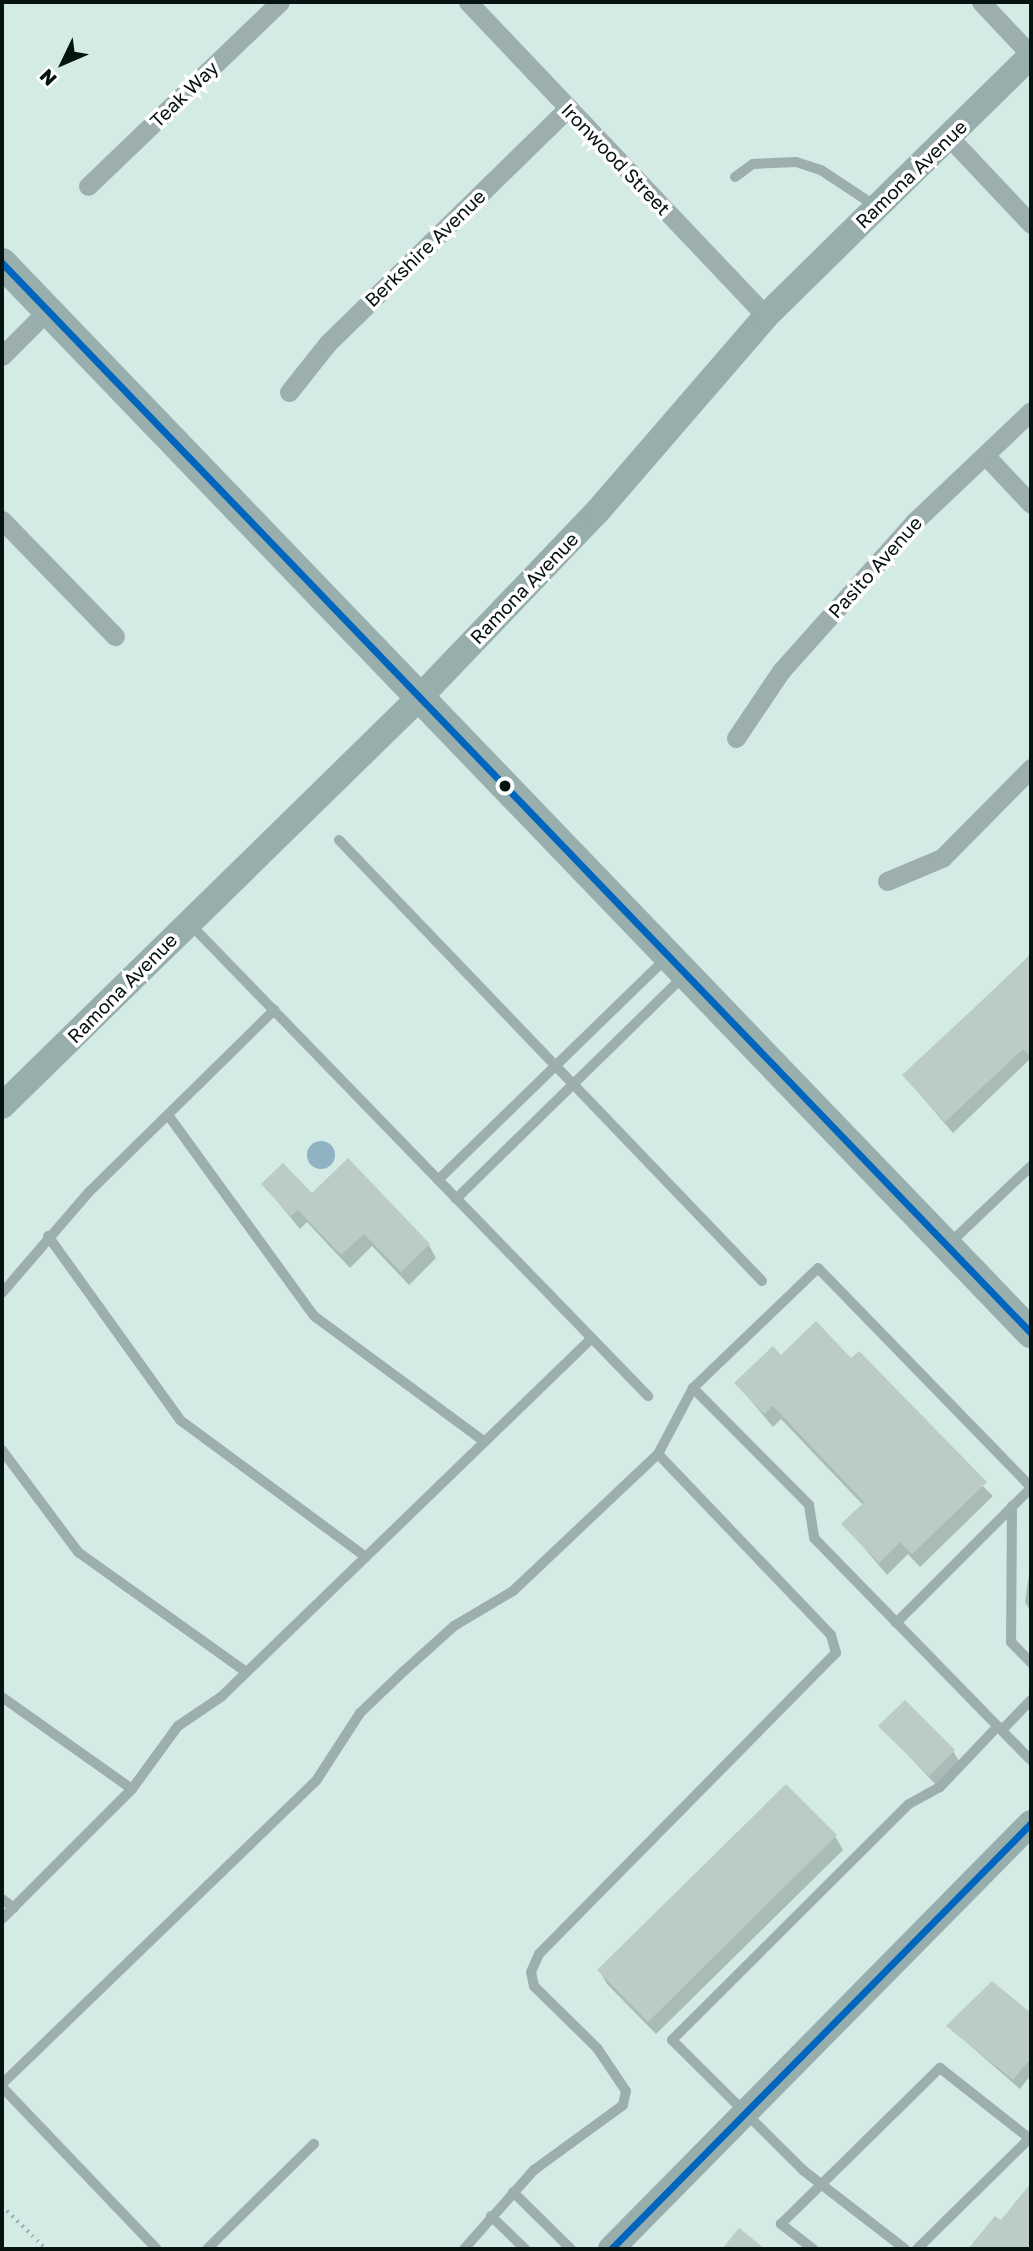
<!DOCTYPE html>
<style>
body{margin:0}
#map{position:relative;width:1033px;height:2251px;overflow:hidden;background:#d4eae5;font-family:"Golos Text",sans-serif}
div>[style]{position:absolute}
.water>*{inset:0;background:#8fb3c2}
.round{border-radius:50%}
.shadow>*{inset:0;background:#0003}
.building>*{inset:0;background:#bbccc5}
.path>*{height:3.5px;margin-top:-1.75px;transform-origin:0;background:repeating-linear-gradient(90deg,#9eafae 0 2px,transparent 0 7px)}
.lane>*{height:10px;margin:-5px;padding:0 5px;transform-origin:5px;border-radius:5px;background:#9daeaf}
.street>*{height:19px;margin:-9.5px;padding:0 9.5px;transform-origin:9.5px;border-radius:9.5px;background:#9daeaf}
.secondary>*{height:26px;margin:-13px;padding:0 13px;transform-origin:13px;border-radius:13px;background:#98aead}
.primary>*{height:30px;margin:-15px;padding:0 15px;transform-origin:15px;border-radius:15px;background:#98afae}
.bus-1>*{height:7px;margin:-3.5px;padding:0 3.5px;transform-origin:3.5px;border-radius:3.5px;background:#0065bd}
.dots>*{width:19px;height:19px;translate:-50% -50%;box-sizing:border-box;border:4px solid #fff;border-radius:50%}
span{translate:-50% -50%;white-space:nowrap;text-align:center;line-height:1.15;-webkit-text-stroke:7px #fff;paint-order:stroke}
.street-label{font-size:19px;color:#061411}
.frame{position:absolute;inset:0;border:4px solid #061411;pointer-events:none}
.north{position:absolute;left:28px;top:28px;width:70px;height:70px;-webkit-text-stroke:5px #fff;paint-order:stroke;rotate:226deg;font-size:19px;font-weight:700;line-height:28px;text-align:center;color:#061411}
.north::after{content:'';display:block;margin:auto;width:24px;height:32px;background:#061411;clip-path:polygon(50% 0,100% 100%,50% 72%,0 100%)}
</style>
<div id="map">
<div class="water">
<i class="round" style="left:307px;top:1141px;width:28px;height:28px"></i>
</div>
<div class="shadow">
<i style="clip-path:polygon(1031px 954px,1031px 1058px,953px 1133px,904px 1076px)"></i>
<i style="clip-path:polygon(263px 1184px,429px 1245px,436px 1258px,409px 1285px,372px 1246px,350px 1268px,307px 1222px,300px 1229px)"></i>
<i style="clip-path:polygon(781px 1357px,851px 1361px,993px 1496px,920px 1567px,908px 1554px,887px 1575px,844px 1524px,863px 1505px,781px 1419px,773px 1427px,736px 1383px)"></i>
<i style="clip-path:polygon(1031px 1561px,1031px 1612px,1025px 1602px)"></i>
<i style="clip-path:polygon(881px 1726px,953px 1751px,959px 1761px,936px 1785px)"></i>
<i style="clip-path:polygon(835px 1836px,843px 1850px,656px 2034px,607px 1984px,599px 1970px)"></i>
<i style="clip-path:polygon(992px 1983px,1031px 2015px,1031px 2075px,1020px 2089px,949px 2027px)"></i>
<i style="clip-path:polygon(1031px 2185px,1031px 2249px,971px 2249px,996px 2218px,1001px 2223px)"></i>
</div>
<div class="building">
<i style="clip-path:polygon(1031px 955px,1031px 1057px,1023px 1049px,945px 1122px,902px 1075px)"></i>
<i style="clip-path:polygon(348px 1158px,430px 1244px,401px 1272px,364px 1234px,341px 1255px,298px 1210px,291px 1216px,261px 1184px,283px 1163px,312px 1193px)"></i>
<i style="clip-path:polygon(816px 1321px,851px 1358px,859px 1351px,987px 1482px,912px 1554px,900px 1542px,879px 1563px,841px 1524px,864px 1502px,773px 1406px,764px 1414px,734px 1383px,773px 1346px,781px 1355px)"></i>
<i style="clip-path:polygon(905px 1700px,955px 1750px,929px 1776px,878px 1726px)"></i>
<i style="clip-path:polygon(786px 1784px,837px 1835px,648px 2022px,597px 1970px)"></i>
<i style="clip-path:polygon(992px 1981px,1031px 2013px,1031px 2058px,1013px 2080px,946px 2026px)"></i>
<i style="clip-path:polygon(1031px 2183px,1031px 2249px,968px 2249px,995px 2216px,1001px 2220px)"></i>
<i style="clip-path:polygon(739px 2228px,765px 2249px,722px 2249px)"></i>
</div>
<div class="path">
<i style="left:2px;top:2206px;width:62px;rotate:44.3deg"></i>
</div>
<div class="lane">
<i style="left:735px;top:177px;width:22px;rotate:-36deg"></i>
<i style="left:753px;top:164px;width:43px;rotate:-2.7deg"></i>
<i style="left:796px;top:162px;width:26px;rotate:18deg"></i>
<i style="left:821px;top:170px;width:67px;rotate:33.5deg"></i>
<i style="left:339px;top:840px;width:611px;rotate:46.19deg"></i>
<i style="left:190px;top:924px;width:658px;rotate:45.86deg"></i>
<i style="left:168px;top:1115px;width:248px;rotate:54deg"></i>
<i style="left:314px;top:1316px;width:212px;rotate:36.4deg"></i>
<i style="left:438px;top:1180px;width:318px;rotate:-44.2deg"></i>
<i style="left:456px;top:1199px;width:318px;rotate:-44.4deg"></i>
<i style="left:48px;top:1236px;width:226px;rotate:54.3deg"></i>
<i style="left:180px;top:1420px;width:231px;rotate:36.4deg"></i>
<i style="left:950px;top:1243px;width:112px;rotate:-43.5deg"></i>
<i style="left:2px;top:1293px;width:133px;rotate:-49.3deg"></i>
<i style="left:89px;top:1192px;width:260px;rotate:-44.5deg"></i>
<i style="left:693px;top:1388px;width:165px;rotate:45.2deg"></i>
<i style="left:809px;top:1505px;width:33px;rotate:81deg"></i>
<i style="left:814px;top:1538px;width:310px;rotate:45.7deg"></i>
<i style="left:2px;top:1450px;width:127px;rotate:53.3deg"></i>
<i style="left:78px;top:1552px;width:206px;rotate:35.5deg"></i>
<i style="left:1012px;top:1506px;width:136px;rotate:90.4deg"></i>
<i style="left:1011px;top:1642px;width:29px;rotate:46deg"></i>
<i style="left:896px;top:1623px;width:191px;rotate:-45deg"></i>
<i style="left:2px;top:1697px;width:159px;rotate:35.3deg"></i>
<i style="left:1002px;top:1730px;width:42px;rotate:-46deg"></i>
<i style="left:2px;top:1899px;width:15px;rotate:37deg"></i>
<i style="left:2px;top:1919px;width:184px;rotate:-45deg"></i>
<i style="left:132px;top:1789px;width:78px;rotate:-53.9deg"></i>
<i style="left:178px;top:1726px;width:52px;rotate:-34deg"></i>
<i style="left:221px;top:1697px;width:516px;rotate:-44.06deg"></i>
<i style="left:2px;top:2084px;width:436px;rotate:-44deg"></i>
<i style="left:316px;top:1781px;width:81px;rotate:-57.1deg"></i>
<i style="left:360px;top:1713px;width:61px;rotate:-43.7deg"></i>
<i style="left:404px;top:1671px;width:67px;rotate:-42deg"></i>
<i style="left:454px;top:1626px;width:69px;rotate:-30.7deg"></i>
<i style="left:513px;top:1591px;width:199px;rotate:-43.4deg"></i>
<i style="left:658px;top:1454px;width:75px;rotate:-62.1deg"></i>
<i style="left:693px;top:1388px;width:173px;rotate:-43.8deg"></i>
<i style="left:818px;top:1268px;width:305px;rotate:45.8deg"></i>
<i style="left:2px;top:2087px;width:224px;rotate:46.3deg"></i>
<i style="left:513px;top:2192px;width:81px;rotate:44.5deg"></i>
<i style="left:491px;top:2216px;width:47px;rotate:44.1deg"></i>
<i style="left:207px;top:2249px;width:150px;rotate:-44.5deg"></i>
<i style="left:464px;top:2249px;width:106px;rotate:-48.5deg"></i>
<i style="left:534px;top:2170px;width:110px;rotate:-36.1deg"></i>
<i style="left:623px;top:2105px;width:14px;rotate:-78deg"></i>
<i style="left:626px;top:2091px;width:52px;rotate:-124deg"></i>
<i style="left:597px;top:2048px;width:88px;rotate:-135.5deg"></i>
<i style="left:534px;top:1986px;width:14px;rotate:-102deg"></i>
<i style="left:531px;top:1972px;width:20px;rotate:-66deg"></i>
<i style="left:539px;top:1954px;width:423px;rotate:-45.4deg"></i>
<i style="left:836px;top:1653px;width:19px;rotate:-106deg"></i>
<i style="left:831px;top:1635px;width:250px;rotate:-133.7deg"></i>
<i style="left:813px;top:2249px;width:41px;rotate:-142deg"></i>
<i style="left:781px;top:2224px;width:223px;rotate:-44.5deg"></i>
<i style="left:940px;top:2068px;width:113px;rotate:38.2deg"></i>
<i style="left:905px;top:2249px;width:128px;rotate:-142.3deg"></i>
<i style="left:804px;top:2171px;width:186px;rotate:-135.2deg"></i>
<i style="left:672px;top:2040px;width:334px;rotate:-44.9deg"></i>
<i style="left:909px;top:1804px;width:35px;rotate:-29deg"></i>
<i style="left:940px;top:1787px;width:84px;rotate:-46.4deg"></i>
<i style="left:917px;top:2249px;width:160px;rotate:-44.5deg"></i>
</div>
<div class="street">
<i style="left:468px;top:2px;width:433px;rotate:46.5deg"></i>
<i style="left:981px;top:2px;width:73px;rotate:46.7deg"></i>
<i style="left:949px;top:137px;width:120px;rotate:46.7deg"></i>
<i style="left:88px;top:186px;width:266px;rotate:-43.8deg"></i>
<i style="left:2px;top:356px;width:65px;rotate:-45deg"></i>
<i style="left:289px;top:392px;width:63px;rotate:-51.5deg"></i>
<i style="left:328px;top:343px;width:336px;rotate:-44.4deg"></i>
<i style="left:985px;top:455px;width:67px;rotate:46.8deg"></i>
<i style="left:2px;top:520px;width:162px;rotate:45.8deg"></i>
<i style="left:736px;top:738px;width:81px;rotate:-56.1deg"></i>
<i style="left:781px;top:671px;width:200px;rotate:-48.2deg"></i>
<i style="left:914px;top:522px;width:161px;rotate:-43.5deg"></i>
<i style="left:887px;top:881px;width:60px;rotate:-22.7deg"></i>
<i style="left:942px;top:858px;width:127px;rotate:-45.3deg"></i>
</div>
<div class="secondary">
<i style="left:2px;top:1106px;width:586px;rotate:-44.38deg"></i>
<i style="left:421px;top:696px;width:255px;rotate:-46.3deg"></i>
<i style="left:597px;top:512px;width:259px;rotate:-49.2deg"></i>
<i style="left:766px;top:316px;width:371px;rotate:-44.5deg"></i>
<i style="left:611px;top:2249px;width:598px;rotate:-45.41deg"></i>
</div>
<div class="primary">
<i style="left:2px;top:263px;width:1485px;rotate:46.12deg"></i>
</div>
<div class="bus-1">
<i style="left:2px;top:263px;width:1485px;rotate:46.12deg"></i>
<i style="left:611px;top:2249px;width:598px;rotate:-45.41deg"></i>
</div>
<div class="dots">
<i style="left:505px;top:786px;background:#061411"></i>
</div>
<div class="street-label">
<span style="left:184px;top:94px;rotate:-44deg">Teak Way</span>
<span style="left:616px;top:159px;rotate:46deg">Ironwood Street</span>
<span style="left:911px;top:174px;rotate:-44deg">Ramona Avenue</span>
<span style="left:425px;top:248px;rotate:-44deg">Berkshire Avenue</span>
<span style="left:875px;top:567px;rotate:-48deg">Pasito Avenue</span>
<span style="left:524px;top:588px;rotate:-46deg">Ramona Avenue</span>
<span style="left:122px;top:988px;rotate:-45deg">Ramona Avenue</span>
</div>
<div class="frame"></div>
<div class="north">N</div>
</div>
